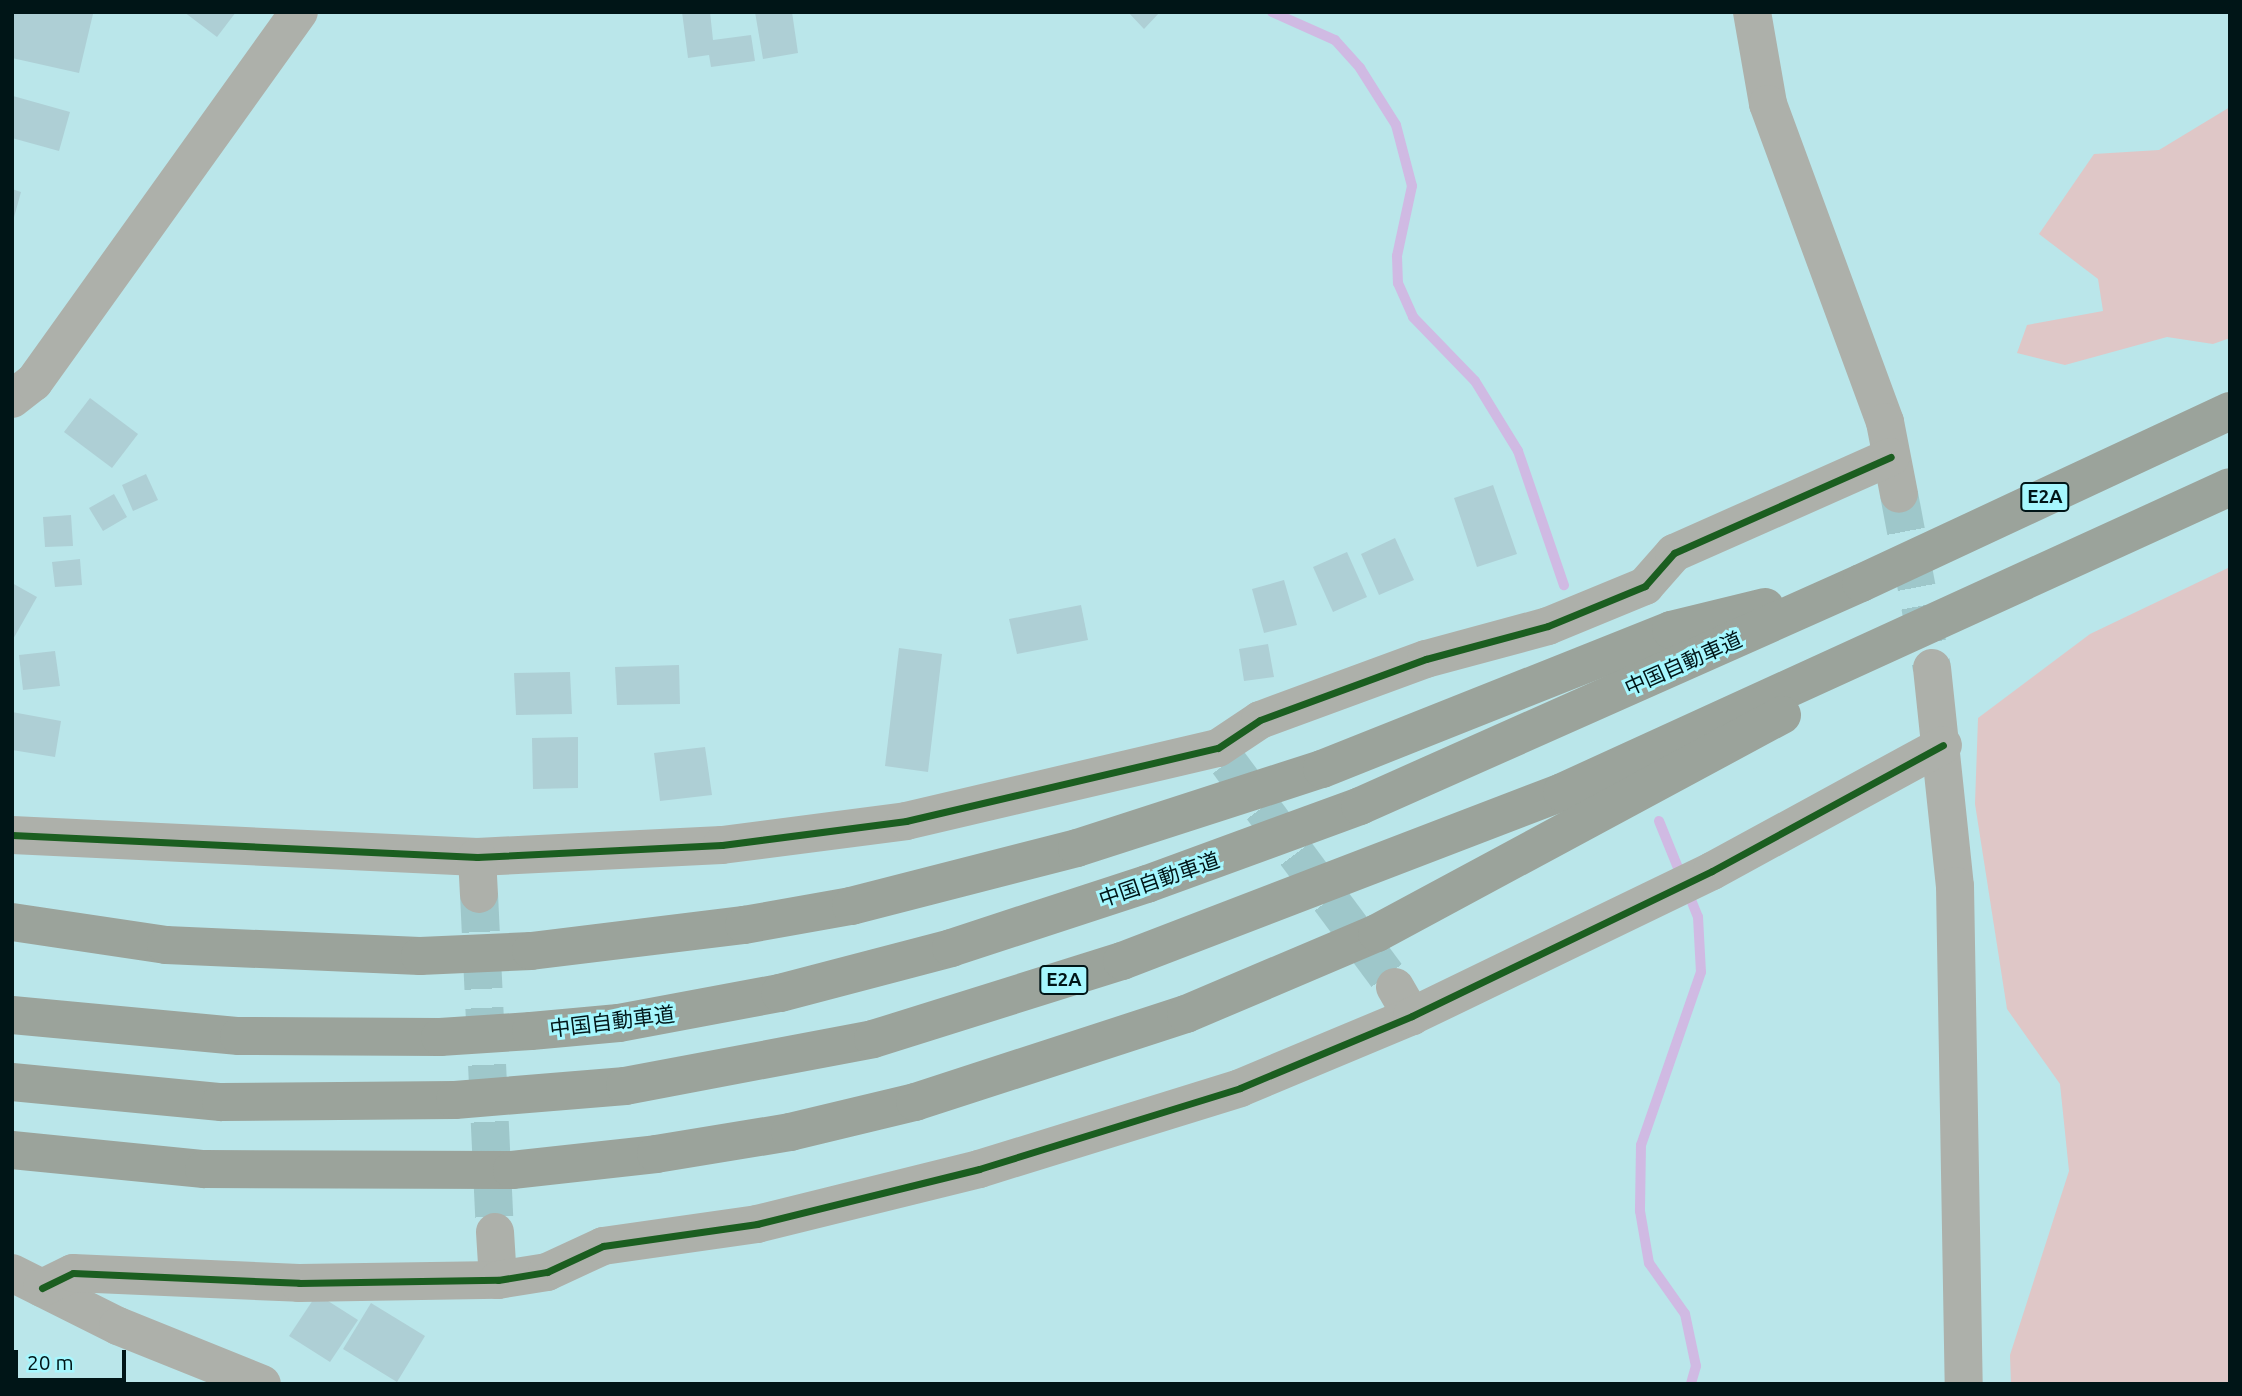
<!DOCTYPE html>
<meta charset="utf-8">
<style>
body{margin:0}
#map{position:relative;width:2242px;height:1396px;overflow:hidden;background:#bae6ea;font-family:Ubuntu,"Noto Sans JP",sans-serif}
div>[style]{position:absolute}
.green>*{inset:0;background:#dfc7c7}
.stream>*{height:10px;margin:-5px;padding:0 5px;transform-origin:5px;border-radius:5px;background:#d0bae3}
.building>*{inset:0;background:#aecfd5}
.minor-tunnel>*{height:38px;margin-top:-19px;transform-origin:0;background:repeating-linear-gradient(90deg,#9ec7ca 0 38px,transparent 0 57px)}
.minor>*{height:38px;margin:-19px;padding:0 19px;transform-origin:19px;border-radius:19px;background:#adb0aa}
.highway>*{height:38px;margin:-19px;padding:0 19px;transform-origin:19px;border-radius:19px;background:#9ba39b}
.cycleway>*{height:7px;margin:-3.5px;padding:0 3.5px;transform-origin:3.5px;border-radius:3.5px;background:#1b5e20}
span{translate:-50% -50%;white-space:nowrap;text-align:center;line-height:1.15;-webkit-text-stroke:6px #a6f7fe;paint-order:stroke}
.shield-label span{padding:2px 5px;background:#a6f7fe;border:2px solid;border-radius:5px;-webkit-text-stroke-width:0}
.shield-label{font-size:19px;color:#001517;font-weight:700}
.street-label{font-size:21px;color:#001517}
.frame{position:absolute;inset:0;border:14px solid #001517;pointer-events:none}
.scale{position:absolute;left:14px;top:1350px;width:112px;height:32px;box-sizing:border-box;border:4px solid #001517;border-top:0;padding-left:9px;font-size:21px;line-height:24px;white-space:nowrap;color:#001517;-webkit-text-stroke:5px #a6f7fe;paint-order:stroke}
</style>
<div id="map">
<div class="green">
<i style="clip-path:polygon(2230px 107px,2230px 338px,2213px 344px,2167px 337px,2065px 365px,2017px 353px,2027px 325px,2103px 311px,2098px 279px,2039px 234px,2094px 154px,2159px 150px)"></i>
<i style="clip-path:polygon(2230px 567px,2230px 1384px,2011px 1384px,2010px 1355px,2069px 1171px,2060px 1084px,2007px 1009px,1975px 804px,1978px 718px,2090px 634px)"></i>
</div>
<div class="stream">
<i style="left:1272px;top:12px;width:69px;rotate:24deg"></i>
<i style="left:1335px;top:40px;width:38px;rotate:48deg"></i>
<i style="left:1360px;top:68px;width:67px;rotate:57.7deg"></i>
<i style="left:1396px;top:125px;width:63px;rotate:75.3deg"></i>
<i style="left:1412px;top:186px;width:72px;rotate:102.1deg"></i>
<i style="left:1397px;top:256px;width:27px;rotate:88deg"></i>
<i style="left:1398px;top:283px;width:37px;rotate:66deg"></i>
<i style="left:1413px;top:317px;width:89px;rotate:45.9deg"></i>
<i style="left:1475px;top:381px;width:82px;rotate:58.4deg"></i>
<i style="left:1518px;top:451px;width:142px;rotate:71.1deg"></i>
<i style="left:1659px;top:821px;width:104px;rotate:67.9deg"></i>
<i style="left:1698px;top:917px;width:55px;rotate:86.9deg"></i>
<i style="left:1701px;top:972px;width:183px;rotate:109.1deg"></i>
<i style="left:1641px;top:1145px;width:66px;rotate:90.9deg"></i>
<i style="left:1640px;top:1211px;width:53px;rotate:80.2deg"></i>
<i style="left:1649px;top:1263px;width:62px;rotate:54.8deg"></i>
<i style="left:1685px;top:1314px;width:53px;rotate:78.1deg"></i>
<i style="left:1696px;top:1366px;width:19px;rotate:106deg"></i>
</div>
<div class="building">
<i style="clip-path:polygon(12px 12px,93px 14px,79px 73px,12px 58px)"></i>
<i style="clip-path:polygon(184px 12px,236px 12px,217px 37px)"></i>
<i style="clip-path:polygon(682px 12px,710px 12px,713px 40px,751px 35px,755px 61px,711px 67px,709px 55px,688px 58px)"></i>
<i style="clip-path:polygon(755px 12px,792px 12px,798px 53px,763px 59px)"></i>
<i style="clip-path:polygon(1128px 12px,1160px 12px,1144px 29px)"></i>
<i style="clip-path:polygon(13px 96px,70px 112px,59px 151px,12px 138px)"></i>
<i style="clip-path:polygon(12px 189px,21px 192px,13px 221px,12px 221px)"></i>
<i style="clip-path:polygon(90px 398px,138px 434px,112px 468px,64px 432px)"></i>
<i style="clip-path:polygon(146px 474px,158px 500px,133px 511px,122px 485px)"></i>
<i style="clip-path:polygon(1493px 485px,1517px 554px,1477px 567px,1454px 498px)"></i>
<i style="clip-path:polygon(114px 494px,127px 517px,103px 531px,89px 508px)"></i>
<i style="clip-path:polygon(71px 515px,73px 546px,45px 547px,43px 517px)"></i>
<i style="clip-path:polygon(1395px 538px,1414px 580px,1379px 595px,1361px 554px)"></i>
<i style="clip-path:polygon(1347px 552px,1367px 597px,1333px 612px,1313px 567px)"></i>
<i style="clip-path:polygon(80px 559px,82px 585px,55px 587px,52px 562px)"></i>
<i style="clip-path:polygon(1284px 580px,1297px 625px,1264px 633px,1252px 589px)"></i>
<i style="clip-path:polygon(12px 583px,37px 597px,12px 641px)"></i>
<i style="clip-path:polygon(1081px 605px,1088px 640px,1017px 654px,1009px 619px)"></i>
<i style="clip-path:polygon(1268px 644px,1274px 677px,1244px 681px,1239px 649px)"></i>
<i style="clip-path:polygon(899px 648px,942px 654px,928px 772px,885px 766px)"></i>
<i style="clip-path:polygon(55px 651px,60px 686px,23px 690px,19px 655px)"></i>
<i style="clip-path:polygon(679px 665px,680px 704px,617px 705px,615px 667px)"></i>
<i style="clip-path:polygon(570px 672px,572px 714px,516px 715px,514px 673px)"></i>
<i style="clip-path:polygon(12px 712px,61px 721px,55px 757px,12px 750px)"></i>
<i style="clip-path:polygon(578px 737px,578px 788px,533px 789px,532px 738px)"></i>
<i style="clip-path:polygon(705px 747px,712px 795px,660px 801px,654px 753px)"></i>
<i style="clip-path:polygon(317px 1294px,358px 1320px,330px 1362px,289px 1336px)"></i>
<i style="clip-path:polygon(371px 1303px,425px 1336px,397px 1382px,343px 1349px)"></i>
</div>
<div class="minor-tunnel">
<i style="left:1899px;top:494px;width:177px;rotate:79.3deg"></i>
<i style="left:1228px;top:762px;width:280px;rotate:53.4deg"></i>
<i style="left:479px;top:894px;width:338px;rotate:87.3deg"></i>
</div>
<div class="minor">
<i style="left:1752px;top:12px;width:93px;rotate:80.1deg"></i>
<i style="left:1768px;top:104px;width:339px;rotate:69.8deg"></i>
<i style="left:1885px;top:422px;width:73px;rotate:79deg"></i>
<i style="left:12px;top:399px;width:28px;rotate:-38deg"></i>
<i style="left:34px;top:382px;width:455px;rotate:-54.4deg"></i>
<i style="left:1932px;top:668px;width:219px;rotate:84deg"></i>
<i style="left:1955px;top:886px;width:498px;rotate:89deg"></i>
<i style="left:12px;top:835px;width:466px;rotate:2.7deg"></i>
<i style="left:477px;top:857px;width:245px;rotate:-2.8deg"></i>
<i style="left:722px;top:845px;width:186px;rotate:-7.4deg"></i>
<i style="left:906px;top:821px;width:320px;rotate:-13.2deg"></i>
<i style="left:1218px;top:748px;width:50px;rotate:-33.7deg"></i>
<i style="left:1260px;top:720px;width:177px;rotate:-20.2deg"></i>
<i style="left:1426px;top:659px;width:126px;rotate:-15.1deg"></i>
<i style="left:1548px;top:626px;width:105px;rotate:-22.4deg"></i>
<i style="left:1645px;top:586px;width:44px;rotate:-48.7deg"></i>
<i style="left:1674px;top:553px;width:237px;rotate:-23.9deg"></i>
<i style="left:477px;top:857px;width:37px;rotate:87deg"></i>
<i style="left:1395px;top:987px;width:34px;rotate:60deg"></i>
<i style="left:495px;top:1232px;width:48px;rotate:86.4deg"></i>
<i style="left:12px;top:1273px;width:119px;rotate:26.6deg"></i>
<i style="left:118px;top:1326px;width:155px;rotate:21.9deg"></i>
<i style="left:42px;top:1288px;width:34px;rotate:-26deg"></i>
<i style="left:73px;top:1273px;width:226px;rotate:2.5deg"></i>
<i style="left:299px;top:1283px;width:199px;rotate:-0.9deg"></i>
<i style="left:498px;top:1280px;width:50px;rotate:-9.3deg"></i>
<i style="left:547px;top:1272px;width:62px;rotate:-24.9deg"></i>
<i style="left:603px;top:1246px;width:156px;rotate:-8.1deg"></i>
<i style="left:757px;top:1224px;width:229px;rotate:-13.9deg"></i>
<i style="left:979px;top:1169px;width:273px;rotate:-17.2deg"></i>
<i style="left:1240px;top:1088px;width:186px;rotate:-22.7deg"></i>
<i style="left:1412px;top:1016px;width:333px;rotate:-25.8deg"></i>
<i style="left:1712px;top:871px;width:263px;rotate:-28.6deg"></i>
</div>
<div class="highway">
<i style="left:12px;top:922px;width:156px;rotate:8.5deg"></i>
<i style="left:166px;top:945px;width:254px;rotate:2.5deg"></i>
<i style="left:420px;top:956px;width:111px;rotate:-2.6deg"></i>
<i style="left:531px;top:951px;width:215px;rotate:-7deg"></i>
<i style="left:744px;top:925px;width:109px;rotate:-10.1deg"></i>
<i style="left:851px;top:906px;width:233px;rotate:-14.4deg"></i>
<i style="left:1077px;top:848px;width:257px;rotate:-17.9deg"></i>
<i style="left:1322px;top:769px;width:376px;rotate:-21.7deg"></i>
<i style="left:1671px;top:630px;width:97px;rotate:-13.7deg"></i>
<i style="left:12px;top:1015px;width:228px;rotate:5.3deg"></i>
<i style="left:239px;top:1036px;width:201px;rotate:0.3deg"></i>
<i style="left:440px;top:1037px;width:91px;rotate:-3.8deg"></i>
<i style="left:531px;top:1031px;width:88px;rotate:-5.2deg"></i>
<i style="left:619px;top:1023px;width:164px;rotate:-10.6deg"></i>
<i style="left:780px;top:993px;width:177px;rotate:-14.7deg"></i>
<i style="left:951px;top:948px;width:206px;rotate:-18.1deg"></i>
<i style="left:1147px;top:884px;width:227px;rotate:-20.1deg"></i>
<i style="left:1360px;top:806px;width:548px;rotate:-23.99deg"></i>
<i style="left:1861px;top:583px;width:407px;rotate:-25deg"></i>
<i style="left:12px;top:1082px;width:210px;rotate:5.5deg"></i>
<i style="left:221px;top:1102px;width:234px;rotate:-0.5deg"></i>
<i style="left:455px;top:1100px;width:171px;rotate:-4.7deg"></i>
<i style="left:625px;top:1086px;width:252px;rotate:-10.7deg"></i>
<i style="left:873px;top:1039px;width:261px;rotate:-17.4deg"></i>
<i style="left:1122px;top:961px;width:471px;rotate:-21deg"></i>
<i style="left:1562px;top:792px;width:734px;rotate:-24.54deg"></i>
<i style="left:12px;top:1150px;width:193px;rotate:5.7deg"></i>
<i style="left:204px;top:1169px;width:308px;rotate:0.2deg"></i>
<i style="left:512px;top:1170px;width:145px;rotate:-6.3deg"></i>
<i style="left:656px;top:1154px;width:136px;rotate:-9.3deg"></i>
<i style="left:790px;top:1132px;width:129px;rotate:-13.5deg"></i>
<i style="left:915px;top:1102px;width:285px;rotate:-18deg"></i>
<i style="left:1186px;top:1014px;width:207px;rotate:-23deg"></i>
<i style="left:1377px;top:933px;width:460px;rotate:-28.3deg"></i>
</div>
<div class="cycleway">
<i style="left:12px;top:835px;width:466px;rotate:2.7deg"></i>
<i style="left:477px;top:857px;width:245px;rotate:-2.8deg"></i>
<i style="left:722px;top:845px;width:186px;rotate:-7.4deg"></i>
<i style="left:906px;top:821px;width:320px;rotate:-13.2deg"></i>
<i style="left:1218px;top:748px;width:50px;rotate:-33.7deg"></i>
<i style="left:1260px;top:720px;width:177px;rotate:-20.2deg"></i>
<i style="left:1426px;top:659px;width:126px;rotate:-15.1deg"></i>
<i style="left:1548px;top:626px;width:105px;rotate:-22.4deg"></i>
<i style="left:1645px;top:586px;width:44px;rotate:-48.7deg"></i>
<i style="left:1674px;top:553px;width:237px;rotate:-23.9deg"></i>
<i style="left:42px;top:1288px;width:34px;rotate:-26deg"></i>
<i style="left:73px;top:1273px;width:226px;rotate:2.5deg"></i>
<i style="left:299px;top:1283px;width:199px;rotate:-0.9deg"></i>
<i style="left:498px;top:1280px;width:50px;rotate:-9.3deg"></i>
<i style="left:547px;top:1272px;width:62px;rotate:-24.9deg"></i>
<i style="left:603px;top:1246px;width:156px;rotate:-8.1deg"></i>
<i style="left:757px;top:1224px;width:229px;rotate:-13.9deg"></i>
<i style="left:979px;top:1169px;width:273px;rotate:-17.2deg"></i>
<i style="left:1240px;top:1088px;width:186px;rotate:-22.7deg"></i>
<i style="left:1412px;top:1016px;width:333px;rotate:-25.8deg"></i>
<i style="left:1712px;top:871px;width:263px;rotate:-28.6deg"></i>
</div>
<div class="shield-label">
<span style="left:2045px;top:497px">E2A</span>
<span style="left:1064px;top:980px">E2A</span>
</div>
<div class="street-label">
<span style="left:1683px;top:663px;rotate:-24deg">中国自動車道</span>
<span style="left:1159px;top:879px;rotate:-19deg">中国自動車道</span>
<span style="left:612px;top:1021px;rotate:-7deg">中国自動車道</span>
</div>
<div class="frame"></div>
<div class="scale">20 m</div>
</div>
